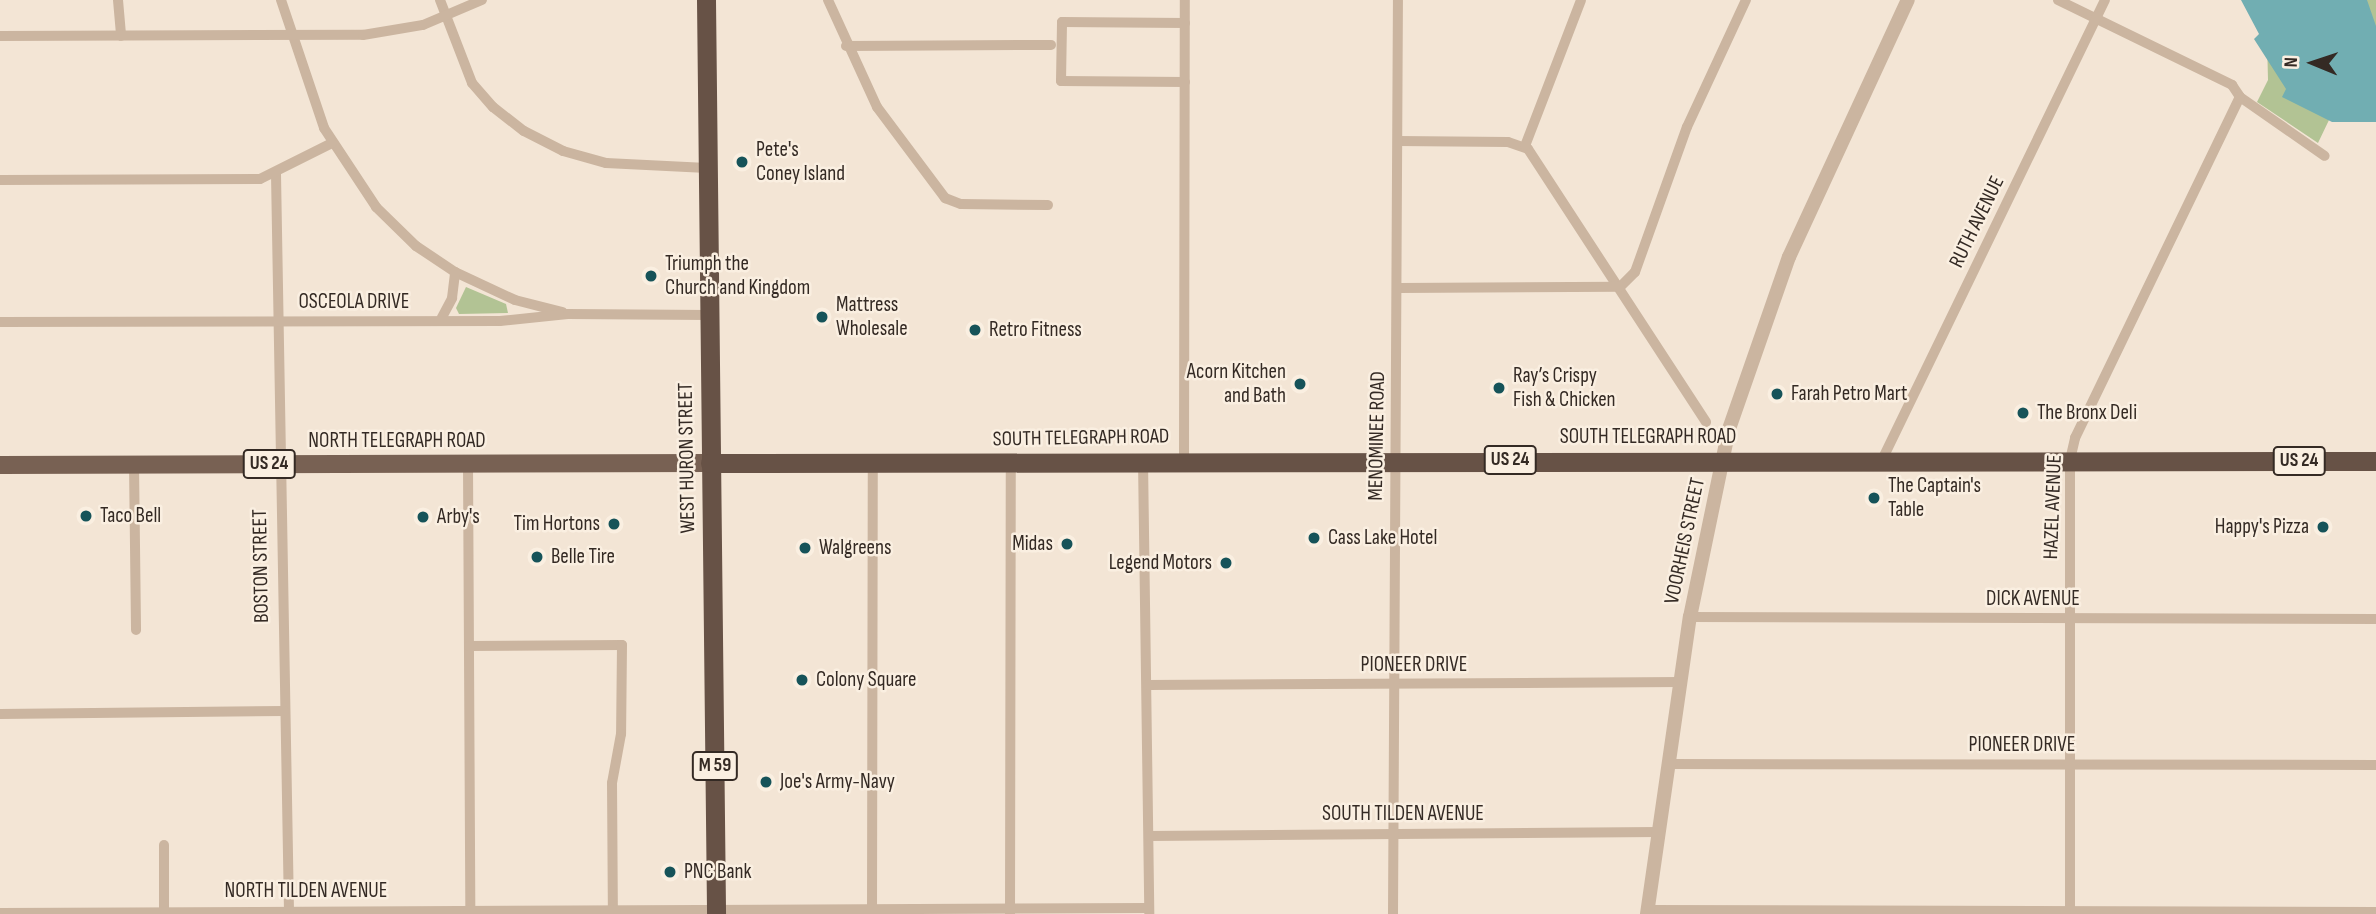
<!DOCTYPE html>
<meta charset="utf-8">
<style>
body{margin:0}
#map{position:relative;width:2376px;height:914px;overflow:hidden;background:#f3e5d5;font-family:"Sofia Sans Condensed",sans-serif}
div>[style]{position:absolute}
.green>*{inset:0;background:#b2c394}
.water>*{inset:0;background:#71aeb2}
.minor>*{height:10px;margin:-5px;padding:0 5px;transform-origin:5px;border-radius:5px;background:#cbb5a0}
.tertiary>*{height:14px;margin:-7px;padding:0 7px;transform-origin:7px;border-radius:7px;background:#cbb5a0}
.primary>*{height:18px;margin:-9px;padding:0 9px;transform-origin:9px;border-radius:9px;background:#786153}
.trunk>*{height:19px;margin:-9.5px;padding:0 9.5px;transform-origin:9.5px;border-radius:9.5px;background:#675246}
.dots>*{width:19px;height:19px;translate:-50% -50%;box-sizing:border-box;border:4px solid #faefe1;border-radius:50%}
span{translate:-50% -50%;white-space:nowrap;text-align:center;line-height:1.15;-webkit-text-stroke:5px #faefe1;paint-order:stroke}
.shield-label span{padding:2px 5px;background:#faefe1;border:2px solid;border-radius:5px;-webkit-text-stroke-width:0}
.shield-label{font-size:19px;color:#342a24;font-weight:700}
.poi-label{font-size:21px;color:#342a24}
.left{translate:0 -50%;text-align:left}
.right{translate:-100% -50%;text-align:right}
.street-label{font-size:21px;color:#342a24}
.north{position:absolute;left:2278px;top:28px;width:70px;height:70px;-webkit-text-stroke:5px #faefe1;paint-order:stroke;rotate:272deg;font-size:19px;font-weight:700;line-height:28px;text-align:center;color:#342a24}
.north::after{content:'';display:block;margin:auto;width:24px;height:32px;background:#342a24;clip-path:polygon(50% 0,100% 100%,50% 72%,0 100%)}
</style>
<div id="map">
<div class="green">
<i style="clip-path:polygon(2266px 0,2376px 0,2376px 95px,2329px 120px,2318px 143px,2257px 102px,2268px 80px)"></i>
<i style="clip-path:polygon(466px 287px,506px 304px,508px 313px,459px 314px,456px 308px)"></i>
</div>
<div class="water">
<i style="clip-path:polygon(2241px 0,2367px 0,2376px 26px,2376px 122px,2332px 122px,2282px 97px,2286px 89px,2254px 39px,2259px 34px)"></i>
</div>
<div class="minor">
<i style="left:118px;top:0;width:36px;rotate:85deg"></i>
<i style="left:281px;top:0;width:135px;rotate:71.4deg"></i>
<i style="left:324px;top:128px;width:95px;rotate:56.6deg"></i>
<i style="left:376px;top:207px;width:56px;rotate:44.3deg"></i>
<i style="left:416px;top:246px;width:47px;rotate:33.7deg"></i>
<i style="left:455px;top:272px;width:66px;rotate:25deg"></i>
<i style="left:515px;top:300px;width:49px;rotate:14.3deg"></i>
<i style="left:440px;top:0;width:89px;rotate:68.9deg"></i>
<i style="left:472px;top:83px;width:32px;rotate:49deg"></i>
<i style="left:493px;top:107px;width:39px;rotate:38deg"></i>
<i style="left:524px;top:131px;width:44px;rotate:27.1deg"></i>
<i style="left:563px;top:151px;width:45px;rotate:15.6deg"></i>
<i style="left:606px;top:163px;width:101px;rotate:2.8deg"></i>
<i style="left:828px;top:0;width:118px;rotate:65.4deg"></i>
<i style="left:877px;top:107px;width:114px;rotate:53.2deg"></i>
<i style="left:945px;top:198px;width:17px;rotate:21deg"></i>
<i style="left:961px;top:204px;width:87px;rotate:0.7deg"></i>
<i style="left:2058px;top:0;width:194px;rotate:26deg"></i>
<i style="left:2232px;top:85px;width:14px;rotate:56deg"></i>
<i style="left:2240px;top:97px;width:103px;rotate:34.8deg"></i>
<i style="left:0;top:36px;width:363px;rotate:-0.2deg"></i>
<i style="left:363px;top:35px;width:61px;rotate:-9.5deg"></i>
<i style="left:423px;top:25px;width:64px;rotate:-23deg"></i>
<i style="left:846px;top:46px;width:205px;rotate:-0.3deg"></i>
<i style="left:1185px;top:82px;width:124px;rotate:-179.5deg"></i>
<i style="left:1061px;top:81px;width:59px;rotate:-89deg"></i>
<i style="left:1062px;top:22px;width:123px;rotate:0.5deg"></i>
<i style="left:1398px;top:141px;width:110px;rotate:0.5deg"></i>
<i style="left:1508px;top:142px;width:21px;rotate:19deg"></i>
<i style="left:1528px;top:149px;width:326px;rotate:56.9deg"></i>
<i style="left:1525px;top:146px;width:156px;rotate:-69deg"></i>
<i style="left:276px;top:174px;width:740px;rotate:88.99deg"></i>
<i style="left:0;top:180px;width:260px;rotate:-0.2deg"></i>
<i style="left:260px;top:179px;width:80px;rotate:-26.6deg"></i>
<i style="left:1620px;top:287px;width:21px;rotate:-45deg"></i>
<i style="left:1635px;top:272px;width:154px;rotate:-70.3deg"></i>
<i style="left:1687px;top:127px;width:140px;rotate:-65.1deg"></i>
<i style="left:1399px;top:288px;width:221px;rotate:-0.3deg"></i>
<i style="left:440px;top:321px;width:26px;rotate:-62deg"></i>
<i style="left:452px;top:298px;width:26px;rotate:-83deg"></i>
<i style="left:0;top:322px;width:500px;rotate:-0.11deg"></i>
<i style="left:500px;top:321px;width:68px;rotate:-5.9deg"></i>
<i style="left:568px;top:314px;width:140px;rotate:0.4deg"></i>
<i style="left:1143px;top:460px;width:454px;rotate:89.2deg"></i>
<i style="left:1184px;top:460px;width:460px;rotate:-89.9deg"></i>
<i style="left:1882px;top:460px;width:511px;rotate:-64.14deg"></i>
<i style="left:134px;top:464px;width:166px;rotate:89.3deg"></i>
<i style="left:468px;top:464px;width:450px;rotate:89.7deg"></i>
<i style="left:1690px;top:617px;width:686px;rotate:0.17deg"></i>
<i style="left:469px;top:646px;width:153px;rotate:-0.4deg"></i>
<i style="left:622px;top:645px;width:89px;rotate:90.6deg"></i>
<i style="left:621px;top:734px;width:50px;rotate:100.4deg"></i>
<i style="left:612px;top:783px;width:129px;rotate:89.6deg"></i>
<i style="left:1148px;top:685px;width:533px;rotate:-0.32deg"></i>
<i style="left:0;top:714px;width:284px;rotate:-0.6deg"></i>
<i style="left:1668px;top:764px;width:708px;rotate:0.08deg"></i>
<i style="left:1149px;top:836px;width:509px;rotate:-0.45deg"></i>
<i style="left:1647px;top:910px;width:729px;rotate:0.16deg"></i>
<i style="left:0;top:913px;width:1149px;rotate:-0.25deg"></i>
<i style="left:164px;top:914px;width:69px;rotate:-90deg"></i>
<i style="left:872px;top:914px;width:451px;rotate:-89.9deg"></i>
<i style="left:1010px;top:914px;width:452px;rotate:-89.9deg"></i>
<i style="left:1393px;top:914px;width:914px;rotate:-89.69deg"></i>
<i style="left:2070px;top:914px;width:454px;rotate:-90deg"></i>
<i style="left:2070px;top:460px;width:23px;rotate:-77deg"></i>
<i style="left:2075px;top:438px;width:379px;rotate:-64.2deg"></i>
</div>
<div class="tertiary">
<i style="left:1647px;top:914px;width:300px;rotate:-81.8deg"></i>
<i style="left:1690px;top:617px;width:192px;rotate:-78.3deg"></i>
<i style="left:1729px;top:429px;width:182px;rotate:-70.8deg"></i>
<i style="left:1789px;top:257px;width:283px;rotate:-65.2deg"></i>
</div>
<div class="primary">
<i style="left:0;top:465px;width:710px;rotate:-0.16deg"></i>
</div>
<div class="trunk">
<i style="left:706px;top:0;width:914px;rotate:89.37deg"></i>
<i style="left:710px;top:463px;width:1666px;rotate:-0.07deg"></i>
</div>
<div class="dots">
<i style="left:742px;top:162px;background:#165359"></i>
<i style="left:651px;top:276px;background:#165359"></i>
<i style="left:822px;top:317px;background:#165359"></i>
<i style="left:975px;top:330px;background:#165359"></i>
<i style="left:1300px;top:384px;background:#165359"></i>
<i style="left:1499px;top:388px;background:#165359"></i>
<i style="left:1777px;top:394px;background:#165359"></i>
<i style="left:2023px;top:413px;background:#165359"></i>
<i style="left:1874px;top:498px;background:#165359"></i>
<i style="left:86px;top:516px;background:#165359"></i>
<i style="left:423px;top:517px;background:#165359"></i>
<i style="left:614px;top:524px;background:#165359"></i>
<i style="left:2323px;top:527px;background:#165359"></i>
<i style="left:1314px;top:538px;background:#165359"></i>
<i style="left:1067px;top:544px;background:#165359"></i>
<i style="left:805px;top:548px;background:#165359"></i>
<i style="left:537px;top:557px;background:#165359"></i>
<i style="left:1226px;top:563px;background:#165359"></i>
<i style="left:802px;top:680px;background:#165359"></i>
<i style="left:766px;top:782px;background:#165359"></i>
<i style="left:670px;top:872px;background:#165359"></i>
</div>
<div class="shield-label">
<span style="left:1510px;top:460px">US 24</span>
<span style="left:2299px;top:461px">US 24</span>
<span style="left:269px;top:464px">US 24</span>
<span style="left:715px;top:766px">M 59</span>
</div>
<div class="poi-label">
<span class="left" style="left:756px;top:162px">Pete's<br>Coney Island</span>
<span class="left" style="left:665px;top:276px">Triumph the<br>Church and Kingdom</span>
<span class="left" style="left:836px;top:317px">Mattress<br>Wholesale</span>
<span class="left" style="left:989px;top:330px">Retro Fitness</span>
<span class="right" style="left:1286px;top:384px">Acorn Kitchen<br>and Bath</span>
<span class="left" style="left:1513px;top:388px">Ray’s Crispy<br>Fish &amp; Chicken</span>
<span class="left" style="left:1791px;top:394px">Farah Petro Mart</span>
<span class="left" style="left:2037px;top:413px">The Bronx Deli</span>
<span class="left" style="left:1888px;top:498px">The Captain's<br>Table</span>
<span class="left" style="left:100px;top:516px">Taco Bell</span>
<span class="left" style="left:437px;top:517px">Arby's</span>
<span class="right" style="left:600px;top:524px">Tim Hortons</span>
<span class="right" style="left:2309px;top:527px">Happy's Pizza</span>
<span class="left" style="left:1328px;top:538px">Cass Lake Hotel</span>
<span class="right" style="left:1053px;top:544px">Midas</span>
<span class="left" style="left:819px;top:548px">Walgreens</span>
<span class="left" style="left:551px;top:557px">Belle Tire</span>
<span class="right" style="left:1212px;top:563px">Legend Motors</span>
<span class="left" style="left:816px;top:680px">Colony Square</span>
<span class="left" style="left:780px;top:782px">Joe's Army-Navy</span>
<span class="left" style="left:684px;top:872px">PNC Bank</span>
</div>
<div class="street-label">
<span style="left:1977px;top:222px;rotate:-64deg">RUTH AVENUE</span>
<span style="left:354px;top:302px">OSCEOLA DRIVE</span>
<span style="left:1377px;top:436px;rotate:-89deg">MENOMINEE ROAD</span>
<span style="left:1648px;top:437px">SOUTH TELEGRAPH ROAD</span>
<span style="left:1081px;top:438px;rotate:-1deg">SOUTH TELEGRAPH ROAD</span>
<span style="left:397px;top:441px">NORTH TELEGRAPH ROAD</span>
<span style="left:687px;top:458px;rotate:-91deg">WEST HURON STREET</span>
<span style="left:2053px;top:507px;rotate:-88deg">HAZEL AVENUE</span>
<span style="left:1685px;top:541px;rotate:-78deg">VOORHEIS STREET</span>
<span style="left:261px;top:566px;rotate:-91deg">BOSTON STREET</span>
<span style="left:2033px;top:599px">DICK AVENUE</span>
<span style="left:1414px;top:665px">PIONEER DRIVE</span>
<span style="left:2022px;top:745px">PIONEER DRIVE</span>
<span style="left:1403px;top:814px">SOUTH TILDEN AVENUE</span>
<span style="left:306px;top:891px">NORTH TILDEN AVENUE</span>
</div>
<div class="north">N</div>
</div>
